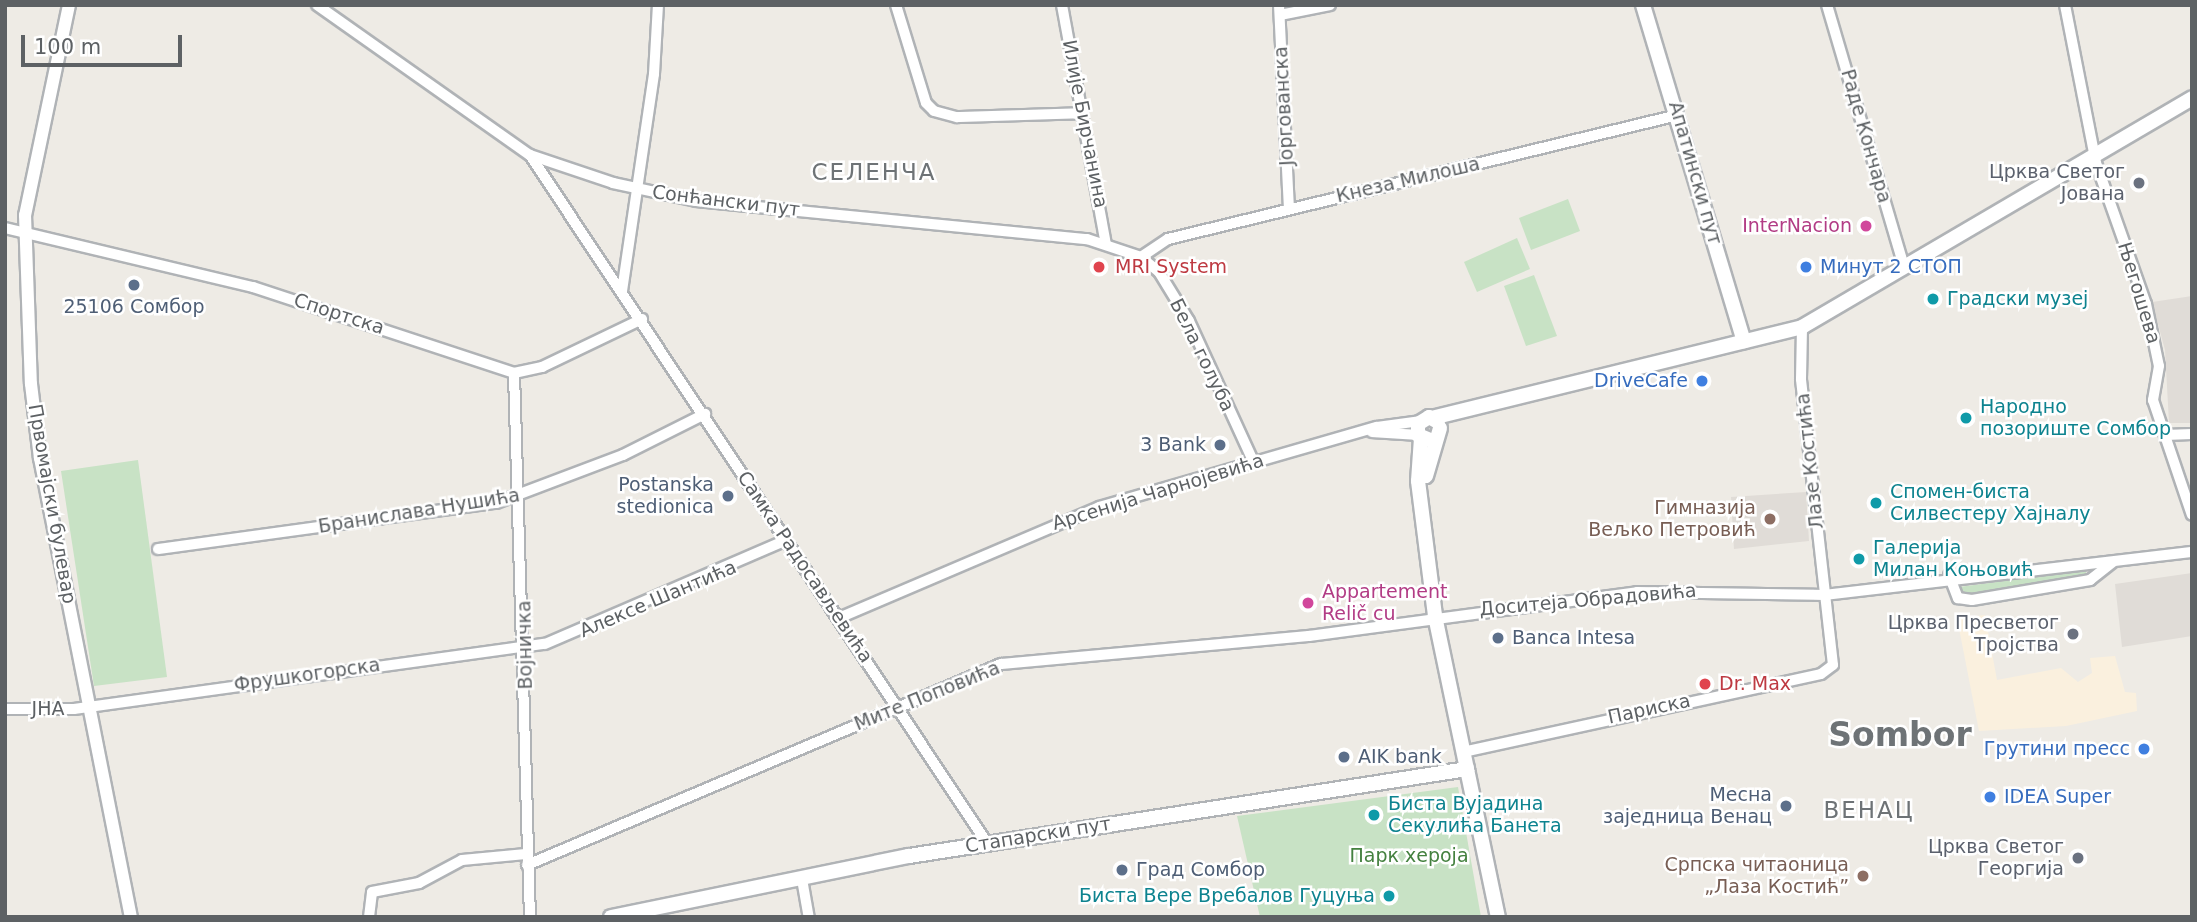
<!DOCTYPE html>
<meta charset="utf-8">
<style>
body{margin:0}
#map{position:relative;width:2197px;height:922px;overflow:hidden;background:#eeebe5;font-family:"DejaVu Sans",sans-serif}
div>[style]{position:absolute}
.commercial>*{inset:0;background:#faf0de}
.education>*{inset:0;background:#e0dcd7}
.green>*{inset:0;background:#c8e2c5}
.roads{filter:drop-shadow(2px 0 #b0b3b6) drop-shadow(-2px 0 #b0b3b6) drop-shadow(0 2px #b0b3b6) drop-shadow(0 -2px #b0b3b6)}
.minor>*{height:10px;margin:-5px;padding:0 5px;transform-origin:5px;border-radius:5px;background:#fff}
.tertiary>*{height:12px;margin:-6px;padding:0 6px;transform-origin:6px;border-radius:6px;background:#fff}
.secondary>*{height:14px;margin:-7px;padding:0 7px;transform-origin:7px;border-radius:7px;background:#fff}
.dots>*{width:19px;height:19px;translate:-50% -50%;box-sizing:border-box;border:4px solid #fff;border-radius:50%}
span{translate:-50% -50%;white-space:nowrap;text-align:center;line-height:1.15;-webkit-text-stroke:5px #fff;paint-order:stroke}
.street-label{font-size:19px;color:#5d6164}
.worship-label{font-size:19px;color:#5b616d}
.right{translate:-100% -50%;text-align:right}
.hotel-label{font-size:19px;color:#b23c85}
.left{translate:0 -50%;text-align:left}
.health-label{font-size:19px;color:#be3a42}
.shop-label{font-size:19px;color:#366cbe}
.culture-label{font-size:19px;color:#0d838f}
.service-label{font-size:19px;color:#4e5e75}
.education-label{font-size:19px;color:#785e54}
.park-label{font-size:19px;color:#44813f}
.quarter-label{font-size:23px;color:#6e7376;letter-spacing:2px}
.town-label{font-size:33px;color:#6e7376;font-weight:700}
.frame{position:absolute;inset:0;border:7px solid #5d6164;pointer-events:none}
.scale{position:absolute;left:21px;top:35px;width:161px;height:32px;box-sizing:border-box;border:4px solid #5d6164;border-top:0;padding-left:9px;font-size:21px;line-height:24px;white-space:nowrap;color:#5d6164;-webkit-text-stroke:5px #fff;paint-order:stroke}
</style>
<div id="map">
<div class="commercial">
<i style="clip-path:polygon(1985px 615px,1997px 680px,2061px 668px,2078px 682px,2092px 673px,2090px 658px,2115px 656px,2125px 692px,2136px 693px,2137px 711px,2066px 726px,1979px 731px,1957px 618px)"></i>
</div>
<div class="education">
<i style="clip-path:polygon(2192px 296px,2192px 423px,2169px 423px,2165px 350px,2152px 302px)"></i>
<i style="clip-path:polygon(1806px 492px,1809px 541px,1734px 549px,1731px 497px)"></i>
<i style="clip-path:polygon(2192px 573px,2192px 636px,2122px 647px,2115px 584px)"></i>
</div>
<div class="green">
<i style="clip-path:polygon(1568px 199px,1580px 231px,1531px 250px,1519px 218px)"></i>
<i style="clip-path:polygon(1517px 238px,1530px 269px,1477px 292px,1464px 262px)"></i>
<i style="clip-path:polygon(1534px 275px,1557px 336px,1526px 346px,1504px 286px)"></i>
<i style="clip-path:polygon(138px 460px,167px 677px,94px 686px,61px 471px)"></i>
<i style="clip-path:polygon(2086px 570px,2086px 577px,1970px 598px,1959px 587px)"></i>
<i style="clip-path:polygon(1458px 787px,1481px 917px,1260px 917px,1237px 816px)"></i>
</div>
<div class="roads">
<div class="minor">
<i style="left:317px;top:5px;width:261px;rotate:35.2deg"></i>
<i style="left:530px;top:155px;width:88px;rotate:18.6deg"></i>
<i style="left:613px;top:183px;width:85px;rotate:12.2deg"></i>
<i style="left:696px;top:201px;width:393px;rotate:5.6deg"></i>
<i style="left:1087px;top:239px;width:57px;rotate:18.4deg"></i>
<i style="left:1141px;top:257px;width:23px;rotate:40deg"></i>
<i style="left:1159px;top:272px;width:57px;rotate:58.5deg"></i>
<i style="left:1189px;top:321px;width:154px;rotate:65.4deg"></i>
<i style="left:896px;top:5px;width:102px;rotate:73deg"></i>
<i style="left:926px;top:103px;width:11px;rotate:45deg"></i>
<i style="left:934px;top:111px;width:24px;rotate:15deg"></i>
<i style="left:957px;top:117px;width:126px;rotate:-1.8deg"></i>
<i style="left:1062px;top:5px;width:243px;rotate:79.6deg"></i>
<i style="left:1279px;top:5px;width:202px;rotate:87.2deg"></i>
<i style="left:1827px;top:5px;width:273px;rotate:73.6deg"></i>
<i style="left:2065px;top:5px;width:161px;rotate:78.9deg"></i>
<i style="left:2096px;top:163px;width:150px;rotate:70.5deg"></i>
<i style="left:2146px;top:304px;width:63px;rotate:78.2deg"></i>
<i style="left:2159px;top:366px;width:35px;rotate:100deg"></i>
<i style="left:2153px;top:400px;width:121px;rotate:71.3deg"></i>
<i style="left:1280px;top:15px;width:51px;rotate:-11.3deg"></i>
<i style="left:530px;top:155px;width:826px;rotate:56.41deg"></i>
<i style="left:5px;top:228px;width:255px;rotate:13.4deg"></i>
<i style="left:253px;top:287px;width:275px;rotate:18.2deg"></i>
<i style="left:514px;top:373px;width:29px;rotate:-12deg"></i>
<i style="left:542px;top:367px;width:111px;rotate:-25.6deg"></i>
<i style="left:1141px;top:257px;width:32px;rotate:-34deg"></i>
<i style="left:1168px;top:239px;width:525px;rotate:-13.67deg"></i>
<i style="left:622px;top:291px;width:219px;rotate:-81.6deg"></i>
<i style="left:654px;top:74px;width:69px;rotate:-86.7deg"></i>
<i style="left:514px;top:373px;width:544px;rotate:88.32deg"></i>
<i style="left:1372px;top:432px;width:46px;rotate:3.7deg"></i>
<i style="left:2165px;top:435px;width:27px;rotate:-2deg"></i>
<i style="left:158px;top:549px;width:341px;rotate:-7.8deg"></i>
<i style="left:496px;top:503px;width:136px;rotate:-20.7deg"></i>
<i style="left:623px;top:455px;width:92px;rotate:-26.6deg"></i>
<i style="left:1949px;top:575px;width:25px;rotate:69deg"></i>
<i style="left:1958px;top:598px;width:14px;rotate:8deg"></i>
<i style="left:1972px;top:600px;width:120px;rotate:-9.6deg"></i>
<i style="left:2090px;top:580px;width:29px;rotate:-38deg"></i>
<i style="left:839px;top:618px;width:283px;rotate:-23.1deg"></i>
<i style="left:1099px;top:507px;width:289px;rotate:-16.1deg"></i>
<i style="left:1377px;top:427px;width:43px;rotate:-7.9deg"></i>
<i style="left:5px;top:709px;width:69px"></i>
<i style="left:74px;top:709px;width:475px;rotate:-7.9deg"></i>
<i style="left:545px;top:644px;width:262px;rotate:-23.3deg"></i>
<i style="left:1463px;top:752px;width:366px;rotate:-12.3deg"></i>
<i style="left:1821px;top:674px;width:15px;rotate:-37deg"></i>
<i style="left:1833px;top:665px;width:288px;rotate:-96.4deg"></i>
<i style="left:1801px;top:379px;width:52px;rotate:-88.9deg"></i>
<i style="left:527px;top:865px;width:515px;rotate:-22.98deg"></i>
<i style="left:1001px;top:664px;width:309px;rotate:-5.2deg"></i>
<i style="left:1309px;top:636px;width:331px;rotate:-7.6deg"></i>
<i style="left:1637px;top:592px;width:188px;rotate:0.9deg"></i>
<i style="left:1825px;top:595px;width:370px;rotate:-6.7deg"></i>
<i style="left:802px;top:879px;width:39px;rotate:80deg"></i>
<i style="left:369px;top:917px;width:25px;rotate:-83deg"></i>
<i style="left:372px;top:892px;width:48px;rotate:-10.8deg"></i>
<i style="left:419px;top:883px;width:49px;rotate:-28.1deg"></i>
<i style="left:462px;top:860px;width:64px;rotate:-5.4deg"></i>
</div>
<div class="tertiary">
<i style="left:69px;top:5px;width:215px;rotate:101.8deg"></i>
<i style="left:25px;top:215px;width:169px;rotate:88deg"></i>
<i style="left:31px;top:384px;width:75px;rotate:83.1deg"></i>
<i style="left:40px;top:458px;width:468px;rotate:78.8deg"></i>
</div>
<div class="secondary">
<i style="left:1643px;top:5px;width:351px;rotate:73.3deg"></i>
<i style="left:1432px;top:418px;width:381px;rotate:-13.8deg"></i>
<i style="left:1802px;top:327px;width:452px;rotate:-30.4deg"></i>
<i style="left:1421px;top:438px;width:43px;rotate:94deg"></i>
<i style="left:1418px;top:481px;width:136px;rotate:82.8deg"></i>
<i style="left:1435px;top:616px;width:308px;rotate:78.2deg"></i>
<i style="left:1430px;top:440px;width:13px;rotate:-157deg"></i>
<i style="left:1418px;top:435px;width:11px;rotate:-90deg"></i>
<i style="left:1418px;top:424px;width:13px;rotate:-32deg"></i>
<i style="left:1429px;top:417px;width:10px;rotate:29deg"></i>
<i style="left:1426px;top:476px;width:50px;rotate:-73.7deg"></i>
<i style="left:611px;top:917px;width:304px;rotate:-11.6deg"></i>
<i style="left:909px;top:856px;width:565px;rotate:-8.86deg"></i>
</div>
</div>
<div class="dots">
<i style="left:2139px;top:183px;background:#6b7280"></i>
<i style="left:1866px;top:226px;background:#d1479c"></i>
<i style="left:1099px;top:267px;background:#e0444e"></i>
<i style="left:1806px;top:267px;background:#3f7fe0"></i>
<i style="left:134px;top:285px;background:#5c6f8a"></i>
<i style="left:1933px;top:299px;background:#0f9aa8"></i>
<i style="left:1702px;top:381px;background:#3f7fe0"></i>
<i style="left:1966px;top:418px;background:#0f9aa8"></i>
<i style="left:1220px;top:445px;background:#5c6f8a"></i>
<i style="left:728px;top:496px;background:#5c6f8a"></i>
<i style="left:1876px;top:503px;background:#0f9aa8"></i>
<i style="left:1770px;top:519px;background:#8d6e63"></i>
<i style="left:1859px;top:559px;background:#0f9aa8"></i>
<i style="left:1308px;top:603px;background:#d1479c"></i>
<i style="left:2073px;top:634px;background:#6b7280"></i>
<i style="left:1498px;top:638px;background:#5c6f8a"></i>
<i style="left:1705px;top:684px;background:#e0444e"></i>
<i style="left:2144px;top:749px;background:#3f7fe0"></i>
<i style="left:1344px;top:757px;background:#5c6f8a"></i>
<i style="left:1990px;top:797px;background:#3f7fe0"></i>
<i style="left:1786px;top:806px;background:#5c6f8a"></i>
<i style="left:1374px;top:815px;background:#0f9aa8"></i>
<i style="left:2078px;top:858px;background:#6b7280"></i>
<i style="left:1122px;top:870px;background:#5c6f8a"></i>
<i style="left:1863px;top:876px;background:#8d6e63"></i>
<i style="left:1389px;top:896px;background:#0f9aa8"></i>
</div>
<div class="street-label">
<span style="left:1284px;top:106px;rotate:-93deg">Јоргованска</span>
<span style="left:1085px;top:124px;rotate:79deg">Илије Бирчанина</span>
<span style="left:1866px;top:136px;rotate:74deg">Раде Кончара</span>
<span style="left:1695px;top:173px;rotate:74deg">Апатински пут</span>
<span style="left:1408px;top:180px;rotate:-13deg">Кнеза Милоша</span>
<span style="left:726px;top:201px;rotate:7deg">Сонћански пут</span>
<span style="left:2139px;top:293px;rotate:73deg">Његошева</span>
<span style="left:339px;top:314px;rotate:18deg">Спортска</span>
<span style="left:1202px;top:355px;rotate:64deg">Бела голуба</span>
<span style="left:1810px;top:461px;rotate:-96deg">Лазе Костића</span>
<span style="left:1158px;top:492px;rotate:-17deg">Арсенија Чарнојевића</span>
<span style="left:52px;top:504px;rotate:80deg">Првомајски булевар</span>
<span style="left:419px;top:511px;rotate:-9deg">Бранислава Нушића</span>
<span style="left:805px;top:567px;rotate:56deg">Самка Радосављевића</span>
<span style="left:658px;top:599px;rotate:-23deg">Алексе Шантића</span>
<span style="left:1588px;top:600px;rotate:-5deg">Доситеја Обрадовића</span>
<span style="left:525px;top:645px;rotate:-91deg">Војничка</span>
<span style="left:307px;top:675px;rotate:-8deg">Фрушкогорска</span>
<span style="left:927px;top:696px;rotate:-22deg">Мите Поповића</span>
<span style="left:48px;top:709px">ЈНА</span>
<span style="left:1649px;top:709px;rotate:-12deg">Париска</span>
<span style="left:1038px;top:835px;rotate:-9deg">Стапарски пут</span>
</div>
<div class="worship-label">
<span class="right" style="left:2125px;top:183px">Црква Светог<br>Јована</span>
<span class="right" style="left:2059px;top:634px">Црква Пресветог<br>Тројства</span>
<span class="right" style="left:2064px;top:858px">Црква Светог<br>Георгија</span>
</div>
<div class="hotel-label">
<span class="right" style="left:1852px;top:226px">InterNacion</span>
<span class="left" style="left:1322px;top:603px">Appartement<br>Relič cu</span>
</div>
<div class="health-label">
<span class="left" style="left:1115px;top:267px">MRI System</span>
<span class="left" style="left:1719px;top:684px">Dr. Max</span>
</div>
<div class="shop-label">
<span class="left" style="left:1820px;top:267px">Минут 2 СТОП</span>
<span class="right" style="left:1688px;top:381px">DriveCafe</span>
<span class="right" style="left:2130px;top:749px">Грутини пресс</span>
<span class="left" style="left:2004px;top:797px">IDEA Super</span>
</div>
<div class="culture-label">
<span class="left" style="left:1947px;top:299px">Градски музеј</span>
<span class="left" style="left:1980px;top:418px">Народно<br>позориште Сомбор</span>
<span class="left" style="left:1890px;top:503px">Спомен-биста<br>Силвестеру Хајналу</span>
<span class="left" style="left:1873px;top:559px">Галерија<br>Милан Коњовић</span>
<span class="left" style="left:1388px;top:815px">Биста Вујадина<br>Секулића Банета</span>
<span class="right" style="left:1375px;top:896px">Биста Вере Вребалов Гуцуња</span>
</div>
<div class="service-label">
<span style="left:134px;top:307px">25106 Сомбор</span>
<span class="right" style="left:1206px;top:445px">3 Bank</span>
<span class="right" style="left:714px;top:496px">Postanska<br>stedionica</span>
<span class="left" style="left:1512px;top:638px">Banca Intesa</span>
<span class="left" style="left:1358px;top:757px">AIK bank</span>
<span class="right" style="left:1772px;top:806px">Месна<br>заједница Венац</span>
<span class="left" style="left:1136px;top:870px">Град Сомбор</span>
</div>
<div class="education-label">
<span class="right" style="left:1756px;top:519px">Гимназија<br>Вељко Петровић</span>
<span class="right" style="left:1849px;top:876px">Српска читаоница<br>„Лаза Костић”</span>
</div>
<div class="park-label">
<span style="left:1409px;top:856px">Парк хероја</span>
</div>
<div class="quarter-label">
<span style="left:874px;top:172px">СЕЛЕНЧА</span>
<span style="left:1869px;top:810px">ВЕНАЦ</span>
</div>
<div class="town-label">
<span style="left:1900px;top:735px">Sombor</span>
</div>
<div class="frame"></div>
<div class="scale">100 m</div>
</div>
